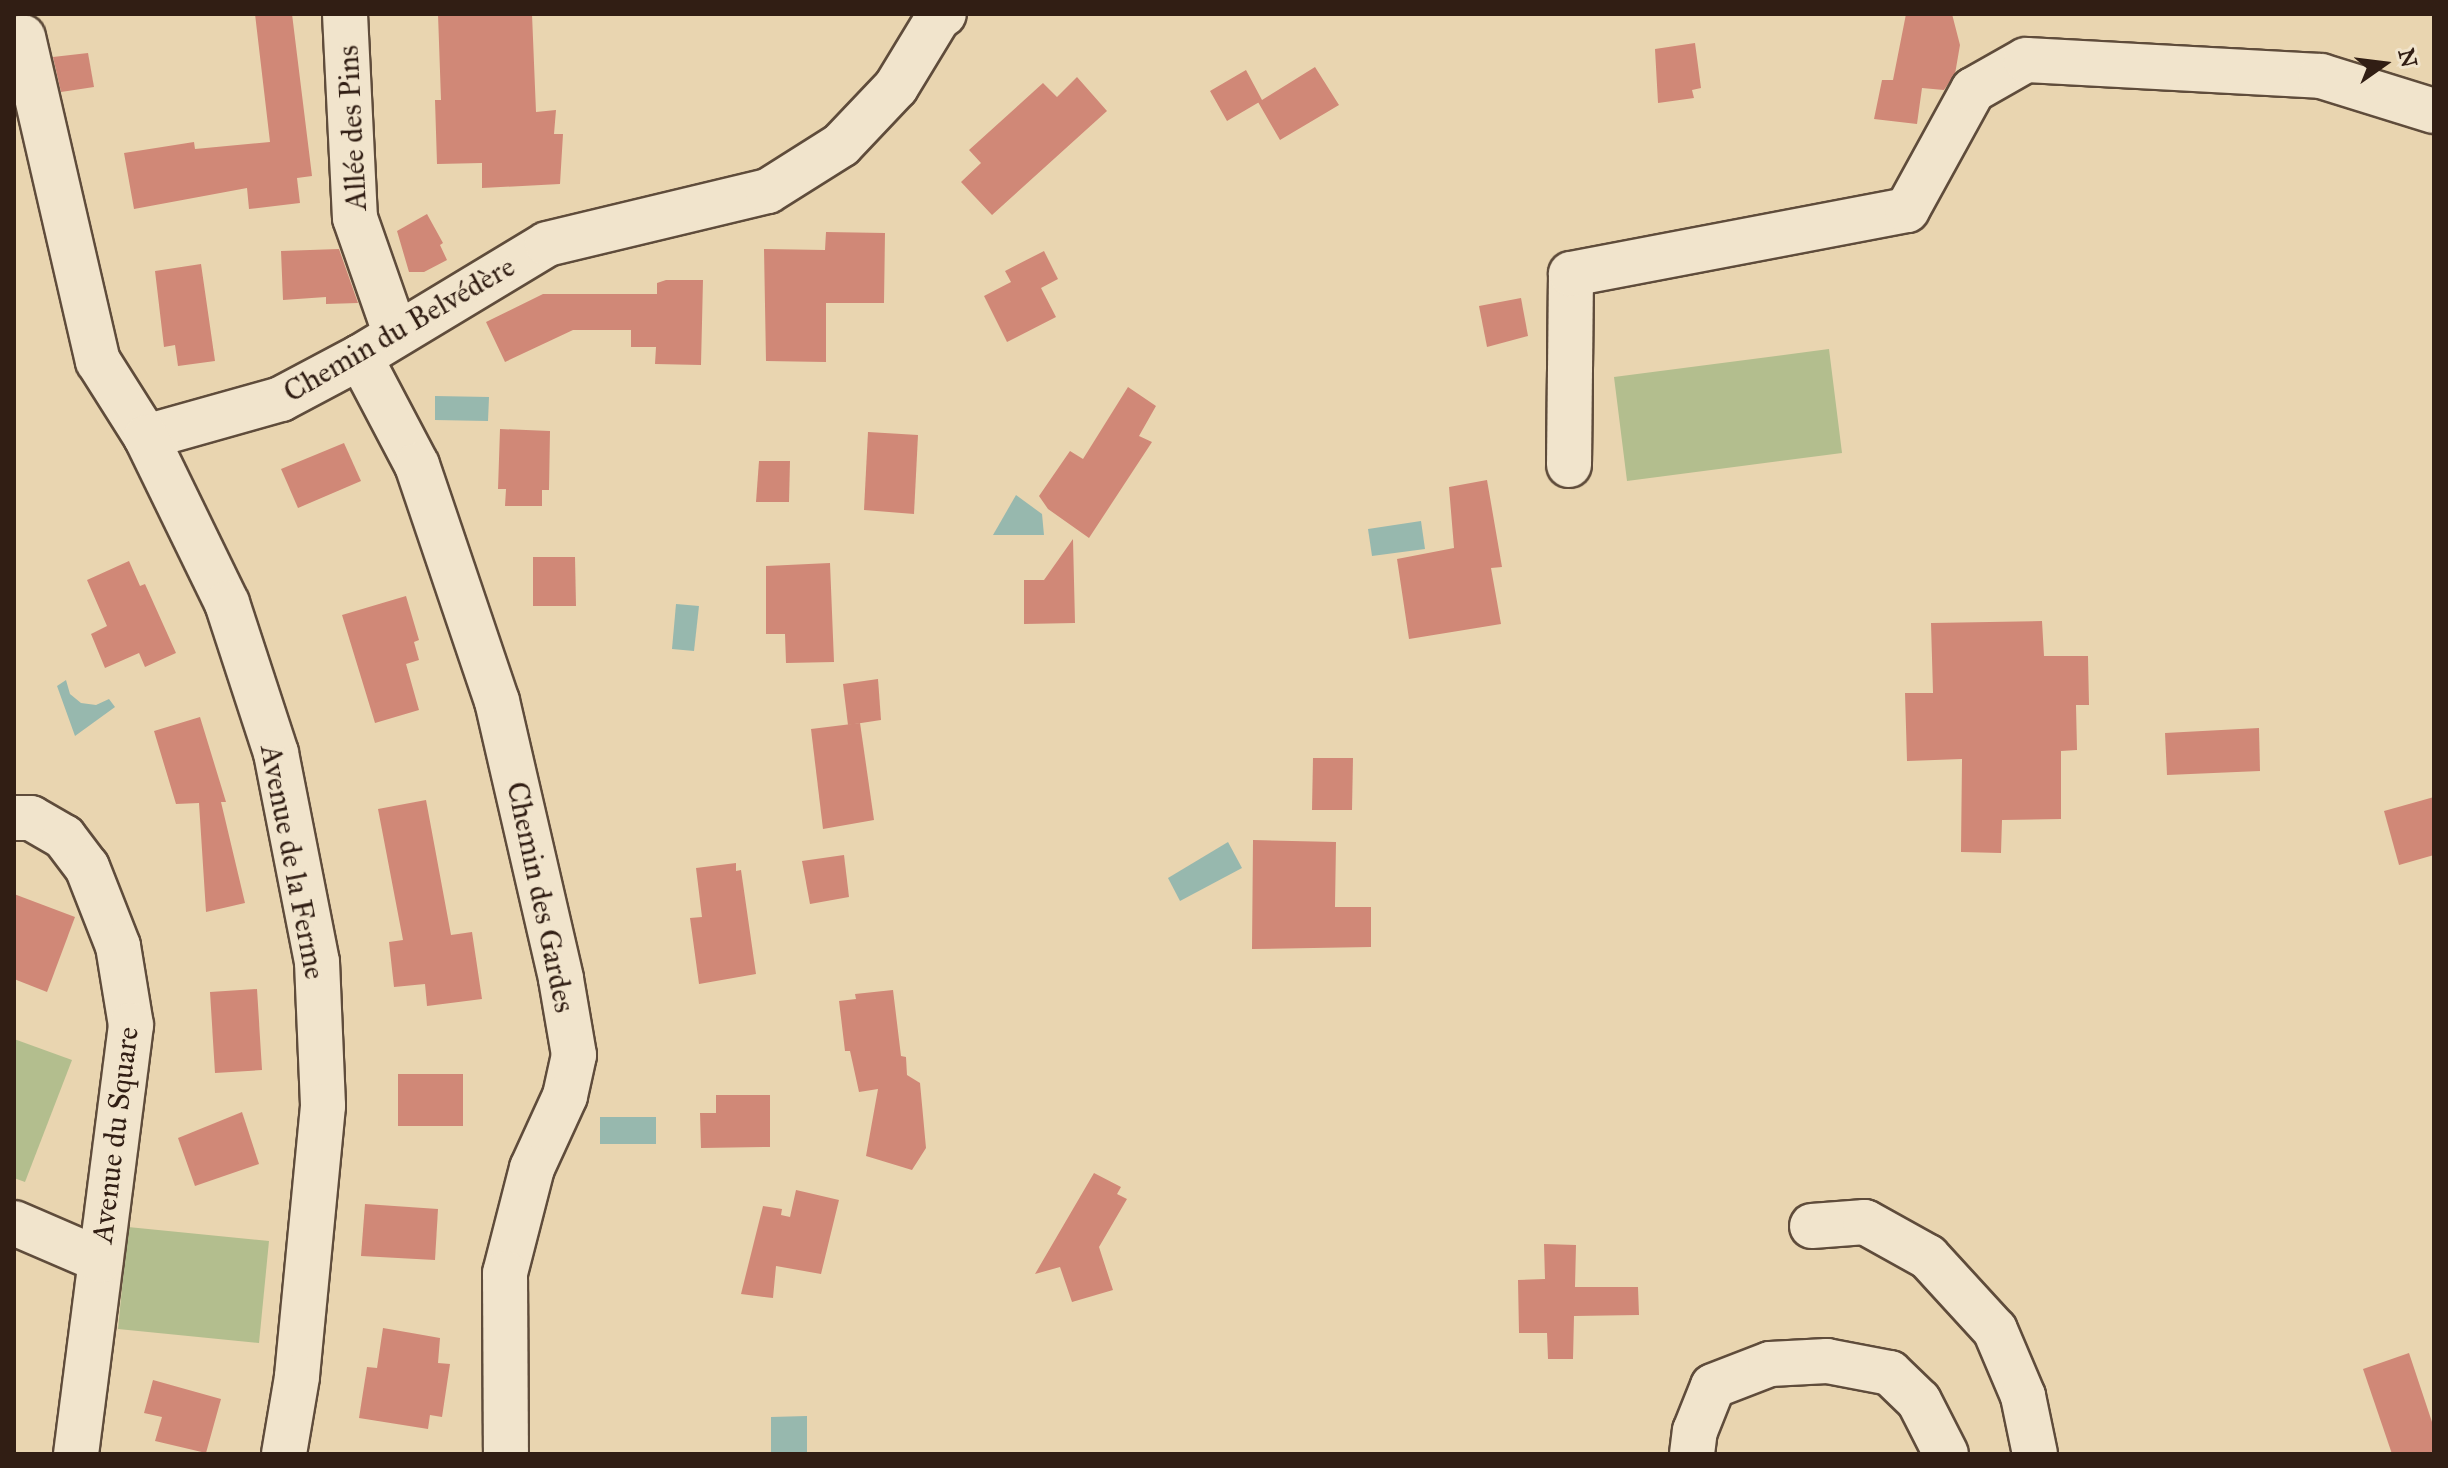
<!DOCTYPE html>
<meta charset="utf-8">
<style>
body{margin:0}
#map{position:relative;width:2448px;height:1468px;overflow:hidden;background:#e9d5b0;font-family:"IM FELL Great Primer",serif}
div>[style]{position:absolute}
.green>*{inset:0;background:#b3be8e}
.water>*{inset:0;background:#97b8ae}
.building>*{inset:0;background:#d08877}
.roads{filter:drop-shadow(2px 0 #5f4c3b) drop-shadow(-2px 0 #5f4c3b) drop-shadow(0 2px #5f4c3b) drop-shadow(0 -2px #5f4c3b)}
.minor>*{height:44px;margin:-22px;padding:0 22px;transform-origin:22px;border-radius:22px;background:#f1e4cc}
span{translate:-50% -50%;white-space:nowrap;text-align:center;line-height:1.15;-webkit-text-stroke:8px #f1e4cc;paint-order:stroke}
.street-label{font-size:30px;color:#311e14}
.frame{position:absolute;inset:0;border:16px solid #311e14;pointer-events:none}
.north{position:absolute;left:2344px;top:24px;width:80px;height:80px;-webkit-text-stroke:6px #f1e4cc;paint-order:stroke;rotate:76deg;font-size:22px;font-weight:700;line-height:32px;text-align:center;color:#311e14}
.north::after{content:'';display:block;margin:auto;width:28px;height:36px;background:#311e14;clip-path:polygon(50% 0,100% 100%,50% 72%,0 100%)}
</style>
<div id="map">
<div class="green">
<i style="clip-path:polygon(1829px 349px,1842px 453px,1627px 481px,1614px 377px)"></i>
<i style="clip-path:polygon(14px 1039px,72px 1060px,25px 1182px,14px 1178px)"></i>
<i style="clip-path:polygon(128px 1227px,269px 1241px,259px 1343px,118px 1329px)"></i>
</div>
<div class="water">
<i style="clip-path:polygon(435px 396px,489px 397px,488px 421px,435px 420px)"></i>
<i style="clip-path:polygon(1016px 495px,1042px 514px,1044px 535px,993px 535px)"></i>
<i style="clip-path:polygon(1421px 521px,1425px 549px,1372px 556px,1368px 529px)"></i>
<i style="clip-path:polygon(676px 604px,699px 606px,694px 651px,672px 649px)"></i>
<i style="clip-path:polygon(66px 680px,70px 694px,81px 703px,96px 705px,109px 699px,115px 707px,75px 736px,57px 686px)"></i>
<i style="clip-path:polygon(1228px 842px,1242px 868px,1180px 901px,1168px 878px)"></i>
<i style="clip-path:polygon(600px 1117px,656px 1117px,656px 1144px,600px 1144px)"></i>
<i style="clip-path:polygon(807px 1416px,807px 1454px,771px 1454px,771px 1417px)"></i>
</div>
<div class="building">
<i style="clip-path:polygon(255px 14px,292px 14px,312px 176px,297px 178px,300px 203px,249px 209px,247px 188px,134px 209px,124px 153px,194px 142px,195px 149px,270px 142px)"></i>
<i style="clip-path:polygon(438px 14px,532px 14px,536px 112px,556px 110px,554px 134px,563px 134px,560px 184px,482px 188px,482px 163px,437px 164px,435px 100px,441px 100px)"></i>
<i style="clip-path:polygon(1906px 14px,1952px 14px,1960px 45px,1955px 74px,1944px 90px,1922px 88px,1917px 124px,1874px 119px,1882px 80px,1893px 80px)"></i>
<i style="clip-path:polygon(1695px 43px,1701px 88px,1692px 90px,1694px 98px,1658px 103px,1655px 49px)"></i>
<i style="clip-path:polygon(88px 53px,94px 87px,61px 92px,53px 57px)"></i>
<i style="clip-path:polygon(1315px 67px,1339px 105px,1280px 140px,1258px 102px,1261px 101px,1227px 121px,1210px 91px,1246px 70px,1262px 100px)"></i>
<i style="clip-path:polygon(1077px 77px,1107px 111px,992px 215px,961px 182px,981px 163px,969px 150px,1043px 83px,1057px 97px)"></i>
<i style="clip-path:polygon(427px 214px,443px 243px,440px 245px,447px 260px,424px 272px,409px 272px,397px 231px)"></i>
<i style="clip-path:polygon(826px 232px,885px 233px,884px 303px,826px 303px,826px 362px,766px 361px,764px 249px,825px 250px)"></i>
<i style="clip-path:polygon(339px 249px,358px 303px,326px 304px,326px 297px,283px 300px,281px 251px)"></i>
<i style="clip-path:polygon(1044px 251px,1058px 279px,1041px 288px,1056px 317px,1007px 342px,984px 296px,1011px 282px,1005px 271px)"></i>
<i style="clip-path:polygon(201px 264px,215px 361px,178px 366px,175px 345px,164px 347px,155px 271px)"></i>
<i style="clip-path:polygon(666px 280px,703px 280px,701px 365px,655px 364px,656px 347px,631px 347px,631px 330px,573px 330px,505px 362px,486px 322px,543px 294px,657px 294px,657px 283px)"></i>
<i style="clip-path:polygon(1521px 298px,1528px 336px,1487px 347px,1479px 306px)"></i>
<i style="clip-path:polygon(1128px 387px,1156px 406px,1139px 436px,1152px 442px,1089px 538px,1048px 509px,1039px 496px,1070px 451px,1083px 459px)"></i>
<i style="clip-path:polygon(500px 429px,550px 431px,549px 490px,542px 490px,542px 506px,505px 506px,506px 489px,498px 489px)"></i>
<i style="clip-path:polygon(868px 432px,918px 435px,914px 514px,864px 510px)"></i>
<i style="clip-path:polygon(344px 443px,361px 481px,298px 508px,281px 469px)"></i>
<i style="clip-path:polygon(759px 461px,790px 461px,789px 502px,756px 502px)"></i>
<i style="clip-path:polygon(1487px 480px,1502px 567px,1491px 568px,1501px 624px,1409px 639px,1397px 559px,1454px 548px,1449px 487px)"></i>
<i style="clip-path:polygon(1073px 539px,1075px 623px,1024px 624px,1024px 580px,1044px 580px)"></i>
<i style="clip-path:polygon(533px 557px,575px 557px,576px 606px,533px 606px)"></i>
<i style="clip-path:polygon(129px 561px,140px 586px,145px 584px,176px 653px,145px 667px,139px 653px,105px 668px,91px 634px,107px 626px,87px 580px)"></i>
<i style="clip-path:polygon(830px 563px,834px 662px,786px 663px,785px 634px,766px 634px,766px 566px)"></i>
<i style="clip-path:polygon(406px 596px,419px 640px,414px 642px,419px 660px,406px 664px,419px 710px,375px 723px,342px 615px)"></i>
<i style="clip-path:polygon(2042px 621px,2044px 656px,2088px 656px,2089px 705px,2076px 705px,2077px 750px,2061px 751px,2061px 819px,2002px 820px,2001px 853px,1961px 852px,1962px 759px,1907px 761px,1905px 693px,1933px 693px,1931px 623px)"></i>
<i style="clip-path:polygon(878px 679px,881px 720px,848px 725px,843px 684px)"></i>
<i style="clip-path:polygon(200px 717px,226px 802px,221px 802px,245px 903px,206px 912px,199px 803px,176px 804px,154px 731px)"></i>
<i style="clip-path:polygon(860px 723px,874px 820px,823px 829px,811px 729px)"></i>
<i style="clip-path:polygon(2259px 728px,2260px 771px,2167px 775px,2165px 733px)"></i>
<i style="clip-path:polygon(1313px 758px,1353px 758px,1352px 810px,1312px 810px)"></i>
<i style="clip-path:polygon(2434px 797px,2434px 855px,2399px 865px,2384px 811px)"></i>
<i style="clip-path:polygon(426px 800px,451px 935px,472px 932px,482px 999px,427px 1006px,425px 984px,394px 987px,389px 942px,403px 940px,378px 809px)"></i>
<i style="clip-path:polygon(1253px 840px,1336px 842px,1335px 907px,1371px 907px,1371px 947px,1252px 949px)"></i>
<i style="clip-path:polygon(844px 855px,849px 897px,810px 904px,802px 861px)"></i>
<i style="clip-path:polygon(736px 863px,736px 871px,741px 870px,756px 974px,699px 984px,690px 918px,702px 917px,696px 868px)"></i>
<i style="clip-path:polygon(14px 894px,75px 917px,47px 992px,14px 979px)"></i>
<i style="clip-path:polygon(257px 989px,262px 1070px,215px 1073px,210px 992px)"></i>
<i style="clip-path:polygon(893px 990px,901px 1056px,906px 1057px,907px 1075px,920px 1083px,926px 1148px,912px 1170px,866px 1156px,878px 1089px,859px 1092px,850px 1051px,845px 1051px,839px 1001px,856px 999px,855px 994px)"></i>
<i style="clip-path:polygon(398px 1074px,463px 1074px,463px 1126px,398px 1126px)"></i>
<i style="clip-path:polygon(716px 1095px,770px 1095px,770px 1147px,701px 1148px,700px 1113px,716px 1113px)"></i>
<i style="clip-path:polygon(242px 1112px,259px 1164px,195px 1186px,178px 1138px)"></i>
<i style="clip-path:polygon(1094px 1173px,1121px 1187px,1117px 1194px,1127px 1199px,1099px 1247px,1113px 1290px,1072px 1302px,1060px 1267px,1035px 1274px)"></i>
<i style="clip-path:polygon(796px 1190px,839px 1200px,821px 1274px,776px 1266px,773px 1298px,741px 1294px,763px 1206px,782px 1209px,781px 1215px,790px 1217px)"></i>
<i style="clip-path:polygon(365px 1204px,438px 1209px,435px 1260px,361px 1256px)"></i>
<i style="clip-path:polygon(1544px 1244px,1576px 1245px,1575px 1287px,1638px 1287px,1639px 1315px,1574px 1316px,1573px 1359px,1548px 1359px,1547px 1333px,1519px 1333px,1518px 1280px,1545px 1279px)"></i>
<i style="clip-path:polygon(383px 1328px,440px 1338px,438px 1363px,450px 1364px,442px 1417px,430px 1415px,428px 1429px,359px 1418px,367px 1367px,377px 1368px)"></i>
<i style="clip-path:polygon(2409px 1353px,2434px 1428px,2434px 1454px,2392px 1454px,2363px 1369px)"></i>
<i style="clip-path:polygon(153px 1380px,221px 1399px,206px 1453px,155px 1441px,162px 1417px,144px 1413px)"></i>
</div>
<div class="roads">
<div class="minor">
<i style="left:345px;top:14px;width:204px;rotate:87.2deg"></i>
<i style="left:355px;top:218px;width:121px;rotate:70.7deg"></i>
<i style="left:23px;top:37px;width:333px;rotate:77deg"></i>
<i style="left:98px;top:361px;width:90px;rotate:57.7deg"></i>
<i style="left:146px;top:437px;width:140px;rotate:-15.7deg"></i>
<i style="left:281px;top:399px;width:89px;rotate:-28deg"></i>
<i style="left:360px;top:357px;width:218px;rotate:-31.1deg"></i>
<i style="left:547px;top:244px;width:227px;rotate:-13.5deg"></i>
<i style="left:768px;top:191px;width:86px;rotate:-32.2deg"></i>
<i style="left:841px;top:145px;width:80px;rotate:-46.5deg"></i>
<i style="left:896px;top:87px;width:81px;rotate:-58.7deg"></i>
<i style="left:938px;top:18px;width:7px;rotate:-34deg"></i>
<i style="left:360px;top:357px;width:122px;rotate:62.2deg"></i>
<i style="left:417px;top:465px;width:249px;rotate:71.3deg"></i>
<i style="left:497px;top:701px;width:285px;rotate:77deg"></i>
<i style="left:561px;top:979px;width:77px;rotate:80.3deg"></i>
<i style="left:574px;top:1055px;width:42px;rotate:102.4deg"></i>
<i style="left:565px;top:1096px;width:79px;rotate:114.6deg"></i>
<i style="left:532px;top:1168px;width:108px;rotate:104.4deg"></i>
<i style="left:505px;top:1273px;width:181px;rotate:89.7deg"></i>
<i style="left:146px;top:437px;width:185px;rotate:64deg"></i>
<i style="left:227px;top:603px;width:158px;rotate:71.9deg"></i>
<i style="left:276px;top:753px;width:213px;rotate:78.9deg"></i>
<i style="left:317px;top:962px;width:144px;rotate:87.6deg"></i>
<i style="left:323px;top:1106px;width:272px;rotate:95.5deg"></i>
<i style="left:297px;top:1377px;width:78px;rotate:99.6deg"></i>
<i style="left:1569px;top:465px;width:191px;rotate:-89.4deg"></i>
<i style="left:1571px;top:274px;width:342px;rotate:-10.8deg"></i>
<i style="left:1907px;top:210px;width:137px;rotate:-61.2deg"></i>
<i style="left:1973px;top:90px;width:61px;rotate:-29.5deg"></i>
<i style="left:2026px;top:60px;width:295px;rotate:3.1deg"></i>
<i style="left:2321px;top:76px;width:118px;rotate:17.2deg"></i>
<i style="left:14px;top:818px;width:17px"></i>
<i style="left:31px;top:818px;width:38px;rotate:30deg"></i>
<i style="left:64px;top:837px;width:38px;rotate:53deg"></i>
<i style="left:87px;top:867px;width:85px;rotate:68.6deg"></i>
<i style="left:118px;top:946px;width:80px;rotate:80.7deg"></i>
<i style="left:131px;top:1025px;width:433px;rotate:97.3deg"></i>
<i style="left:14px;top:1223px;width:94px;rotate:23.3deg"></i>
<i style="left:1812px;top:1226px;width:53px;rotate:-4.3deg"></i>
<i style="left:1865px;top:1222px;width:72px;rotate:29.1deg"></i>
<i style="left:1928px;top:1257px;width:99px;rotate:47.5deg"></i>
<i style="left:1995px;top:1330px;width:72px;rotate:67deg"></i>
<i style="left:2023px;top:1396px;width:59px;rotate:78.3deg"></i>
<i style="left:1692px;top:1454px;width:23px;rotate:-83deg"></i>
<i style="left:1695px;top:1431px;width:48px;rotate:-68.2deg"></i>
<i style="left:1713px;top:1386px;width:61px;rotate:-21.1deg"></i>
<i style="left:1770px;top:1364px;width:57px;rotate:-3deg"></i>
<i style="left:1827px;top:1361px;width:64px;rotate:10.8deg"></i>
<i style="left:1890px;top:1373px;width:40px;rotate:44deg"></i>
<i style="left:1919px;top:1401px;width:59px;rotate:63deg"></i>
</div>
</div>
<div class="street-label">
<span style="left:352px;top:128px;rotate:-93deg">Allée des Pins</span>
<span style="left:399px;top:329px;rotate:-30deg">Chemin du Belvédère</span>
<span style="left:293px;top:862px;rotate:79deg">Avenue de la Ferme</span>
<span style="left:541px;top:897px;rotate:78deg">Chemin des Gardes</span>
<span style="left:115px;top:1135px;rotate:-83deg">Avenue du Square</span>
</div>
<div class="frame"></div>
<div class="north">N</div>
</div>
